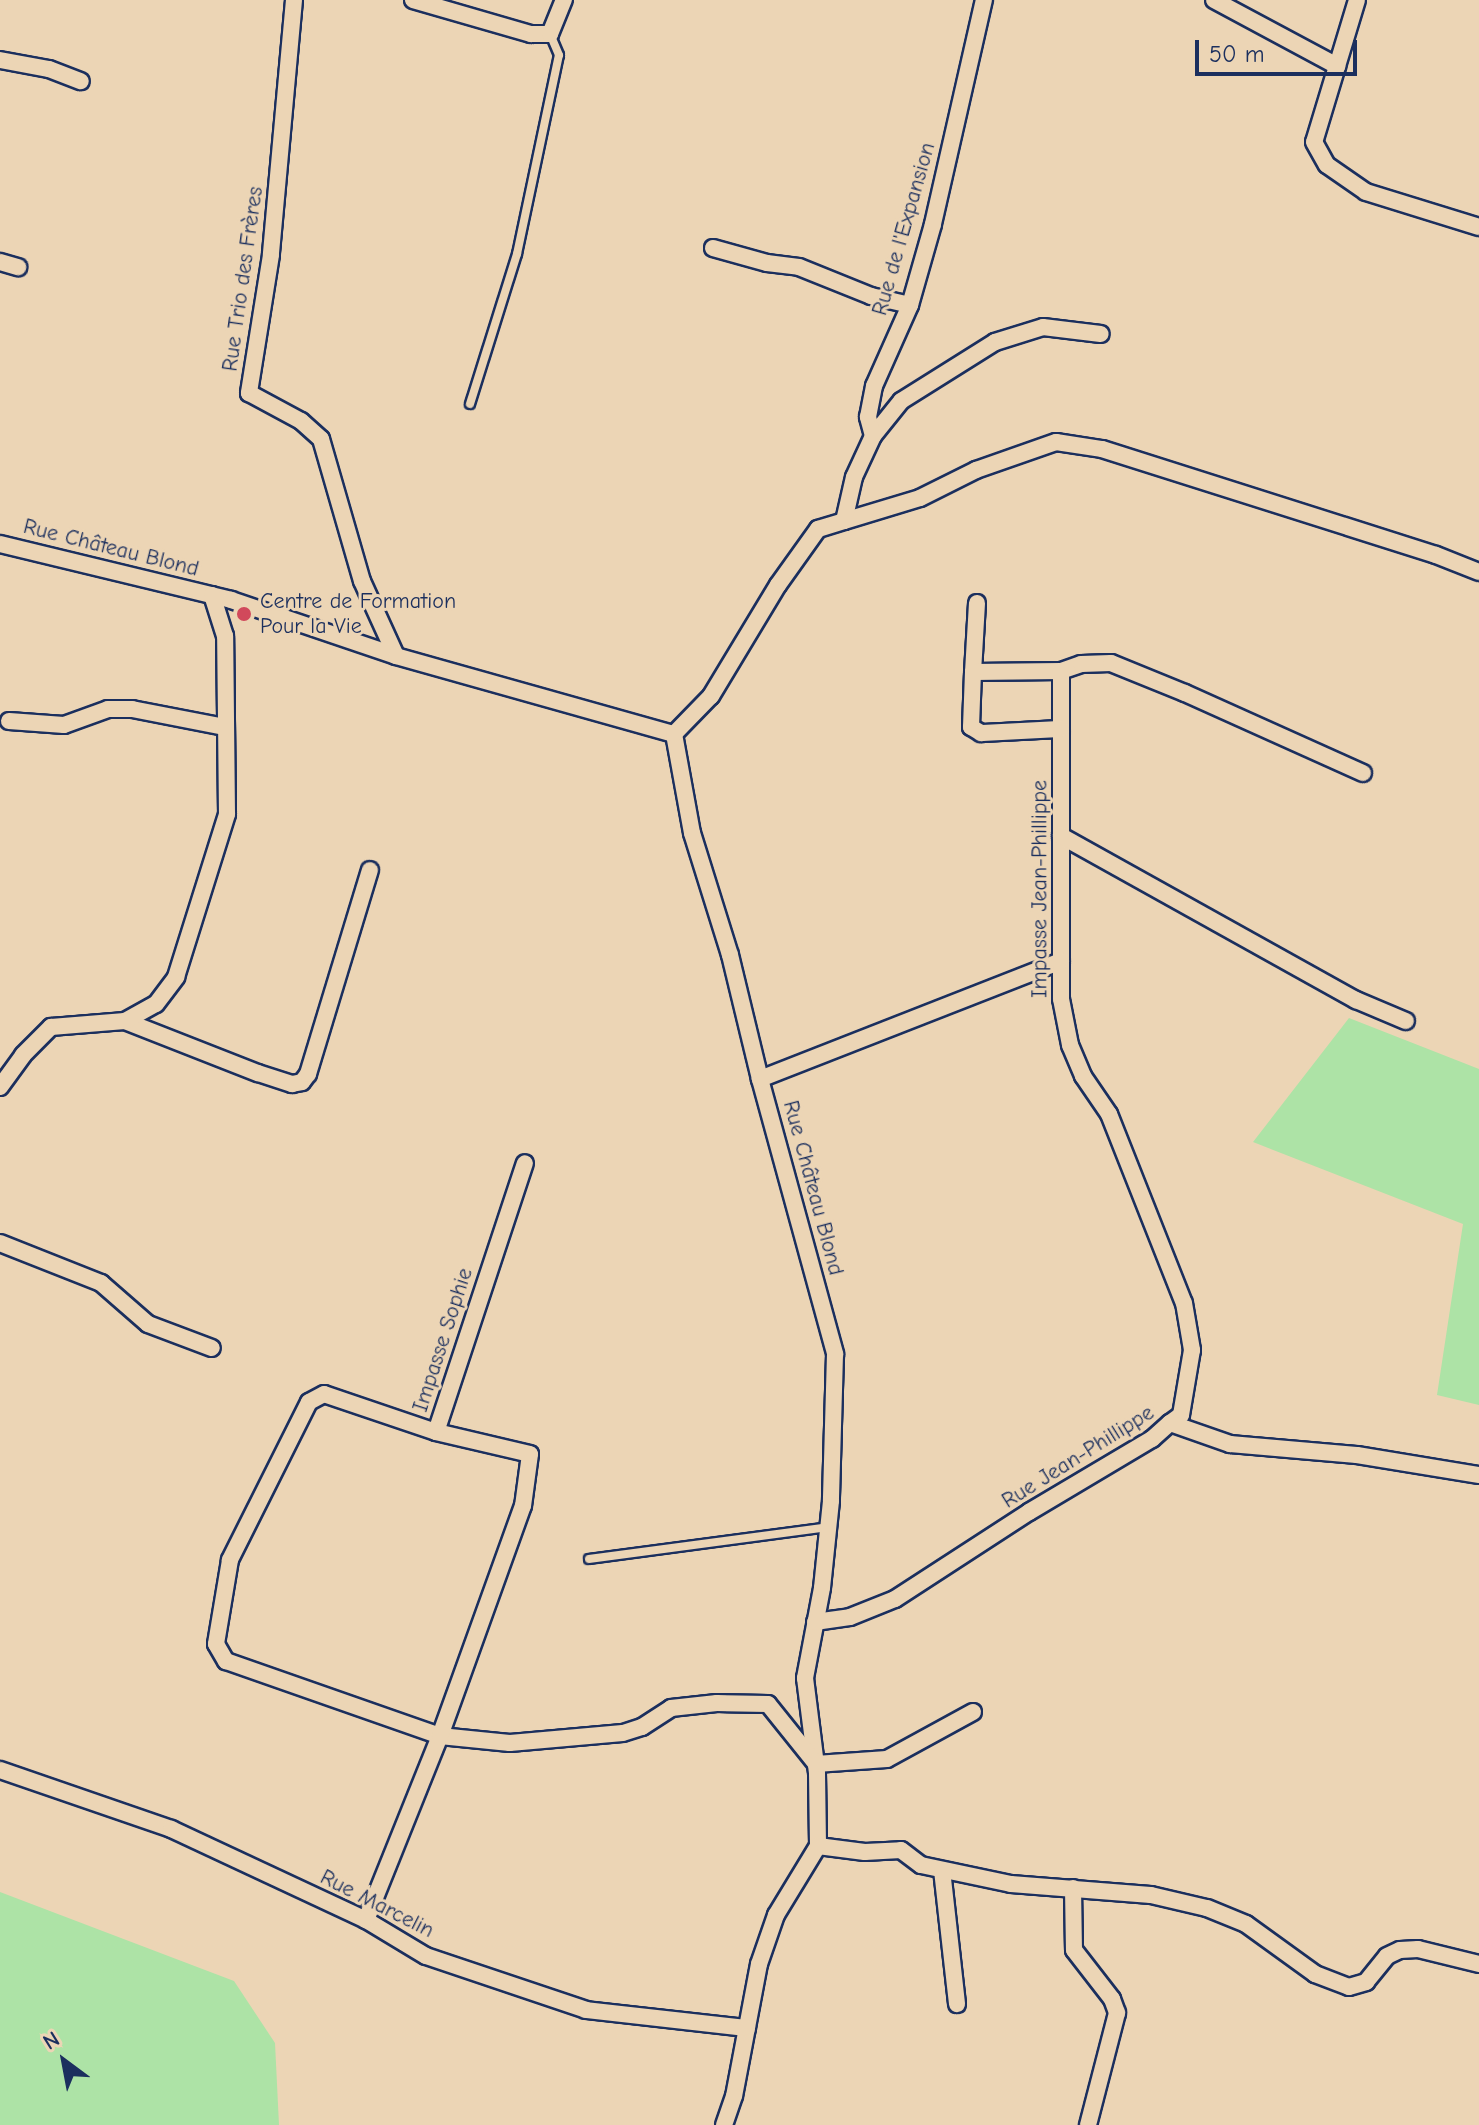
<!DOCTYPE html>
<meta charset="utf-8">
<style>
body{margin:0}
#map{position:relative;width:1479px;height:2125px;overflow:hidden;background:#ecd5b5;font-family:"Comic Neue",sans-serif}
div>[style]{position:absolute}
.green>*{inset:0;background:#ade3a6}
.roads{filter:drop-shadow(2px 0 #1b2f5e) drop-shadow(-2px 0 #1b2f5e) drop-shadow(0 2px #1b2f5e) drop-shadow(0 -2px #1b2f5e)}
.service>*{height:8px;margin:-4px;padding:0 4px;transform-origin:4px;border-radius:4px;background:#ecd5b5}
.minor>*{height:16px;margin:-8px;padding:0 8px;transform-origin:8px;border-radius:8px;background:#ecd5b5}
.dots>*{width:22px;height:22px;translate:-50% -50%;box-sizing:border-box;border:4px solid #ecd5b5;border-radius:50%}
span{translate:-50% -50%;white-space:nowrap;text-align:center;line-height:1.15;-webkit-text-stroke:6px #ecd5b5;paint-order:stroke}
.street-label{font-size:22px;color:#1b2f5e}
.poi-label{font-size:22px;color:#1b2f5e}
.left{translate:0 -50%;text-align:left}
.north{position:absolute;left:24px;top:2021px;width:80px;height:80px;-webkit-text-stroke:6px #ecd5b5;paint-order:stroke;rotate:328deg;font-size:22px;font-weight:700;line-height:32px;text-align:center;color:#1b2f5e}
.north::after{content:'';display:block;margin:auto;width:28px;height:36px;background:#1b2f5e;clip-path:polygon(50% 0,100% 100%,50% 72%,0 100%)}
.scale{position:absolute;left:1195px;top:40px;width:162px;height:36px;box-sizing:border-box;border:4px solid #1b2f5e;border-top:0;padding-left:10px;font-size:24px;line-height:28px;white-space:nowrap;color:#1b2f5e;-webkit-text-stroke:6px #ecd5b5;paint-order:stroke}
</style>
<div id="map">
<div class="green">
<i style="clip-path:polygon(1349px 1018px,1479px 1069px,1479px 1405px,1437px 1395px,1463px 1224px,1253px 1142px)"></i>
<i style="clip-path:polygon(0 1892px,234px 1981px,275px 2043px,279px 2125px,0 2125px)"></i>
</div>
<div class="roads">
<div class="service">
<i style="left:470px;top:404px;width:157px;rotate:-72.6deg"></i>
<i style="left:517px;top:254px;width:203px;rotate:-78.1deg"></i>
<i style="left:559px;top:55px;width:23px;rotate:-113deg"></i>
<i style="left:589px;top:1559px;width:241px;rotate:-7.6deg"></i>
</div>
<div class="minor">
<i style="left:294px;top:0;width:256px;rotate:95.2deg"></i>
<i style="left:271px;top:255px;width:140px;rotate:99.1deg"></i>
<i style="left:249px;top:393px;width:59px;rotate:28.3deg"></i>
<i style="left:301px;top:421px;width:27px;rotate:42deg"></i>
<i style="left:321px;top:439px;width:148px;rotate:73.9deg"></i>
<i style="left:362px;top:581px;width:82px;rotate:65.6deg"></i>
<i style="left:413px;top:0;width:123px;rotate:16.1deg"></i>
<i style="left:531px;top:34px;width:19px"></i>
<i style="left:550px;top:34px;width:37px;rotate:-68deg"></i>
<i style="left:1214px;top:0;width:140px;rotate:28.2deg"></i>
<i style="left:1357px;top:0;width:148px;rotate:106.8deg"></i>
<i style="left:1314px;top:142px;width:26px;rotate:61deg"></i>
<i style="left:1327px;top:165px;width:47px;rotate:34.7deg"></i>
<i style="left:1366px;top:192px;width:118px;rotate:17.2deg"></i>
<i style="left:0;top:60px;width:50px;rotate:10.4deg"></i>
<i style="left:49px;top:69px;width:34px;rotate:21deg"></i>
<i style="left:713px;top:248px;width:56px;rotate:15.5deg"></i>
<i style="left:767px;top:263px;width:32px;rotate:7deg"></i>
<i style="left:799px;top:267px;width:78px;rotate:21.9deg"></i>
<i style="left:871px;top:296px;width:40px;rotate:13deg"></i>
<i style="left:0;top:262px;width:19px;rotate:16deg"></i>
<i style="left:873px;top:436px;width:45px;rotate:-51.3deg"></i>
<i style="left:901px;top:401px;width:111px;rotate:-32.1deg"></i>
<i style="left:995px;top:342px;width:50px;rotate:-17.4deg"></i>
<i style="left:1043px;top:327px;width:58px;rotate:6.9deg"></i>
<i style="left:844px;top:521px;width:79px;rotate:-16.8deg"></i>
<i style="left:920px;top:498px;width:63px;rotate:-26.6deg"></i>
<i style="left:976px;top:470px;width:85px;rotate:-19.3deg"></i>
<i style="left:1056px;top:442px;width:47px;rotate:8.7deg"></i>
<i style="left:1102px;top:449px;width:350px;rotate:17.6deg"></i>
<i style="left:1436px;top:555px;width:46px;rotate:21.6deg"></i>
<i style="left:0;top:544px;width:238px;rotate:13.6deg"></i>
<i style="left:231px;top:600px;width:174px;rotate:18.7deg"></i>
<i style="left:396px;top:656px;width:289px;rotate:15.7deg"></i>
<i style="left:977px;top:603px;width:69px;rotate:93.3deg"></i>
<i style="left:973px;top:672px;width:88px;rotate:-0.7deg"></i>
<i style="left:1061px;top:671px;width:328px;rotate:90deg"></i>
<i style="left:1061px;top:999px;width:47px;rotate:78.9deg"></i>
<i style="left:1070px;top:1045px;width:34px;rotate:67deg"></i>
<i style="left:1083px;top:1076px;width:46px;rotate:55.6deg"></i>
<i style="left:1109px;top:1114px;width:203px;rotate:68.4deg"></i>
<i style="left:1184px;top:1303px;width:48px;rotate:80.3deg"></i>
<i style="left:1192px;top:1350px;width:66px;rotate:99.6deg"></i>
<i style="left:1181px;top:1415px;width:14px;rotate:144deg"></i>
<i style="left:1061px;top:671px;width:21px;rotate:-19deg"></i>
<i style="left:1081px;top:664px;width:30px;rotate:-2deg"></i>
<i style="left:1111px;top:663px;width:80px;rotate:22.1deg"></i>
<i style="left:1185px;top:693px;width:195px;rotate:24.2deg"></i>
<i style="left:973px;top:672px;width:55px;rotate:92.1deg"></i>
<i style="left:971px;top:727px;width:12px;rotate:31deg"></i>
<i style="left:981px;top:733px;width:80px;rotate:-2.9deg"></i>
<i style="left:9px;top:721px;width:55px;rotate:4.2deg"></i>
<i style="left:64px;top:725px;width:47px;rotate:-20deg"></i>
<i style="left:108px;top:709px;width:24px"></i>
<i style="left:132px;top:709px;width:95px;rotate:11deg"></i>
<i style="left:674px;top:734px;width:101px;rotate:79.7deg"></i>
<i style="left:692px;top:833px;width:128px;rotate:72.7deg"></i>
<i style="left:730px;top:955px;width:128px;rotate:76.4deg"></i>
<i style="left:760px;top:1079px;width:285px;rotate:74.7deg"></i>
<i style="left:835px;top:1354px;width:147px;rotate:91.6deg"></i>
<i style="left:831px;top:1501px;width:87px;rotate:95.9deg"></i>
<i style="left:822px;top:1588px;width:92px;rotate:100.7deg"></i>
<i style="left:805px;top:1678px;width:96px;rotate:82.8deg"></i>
<i style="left:817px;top:1773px;width:73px;rotate:89.2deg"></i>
<i style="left:818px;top:1846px;width:81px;rotate:121.3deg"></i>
<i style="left:776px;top:1915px;width:52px;rotate:109.1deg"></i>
<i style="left:759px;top:1964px;width:134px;rotate:100.7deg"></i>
<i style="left:734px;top:2096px;width:31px;rotate:109deg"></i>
<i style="left:674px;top:734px;width:53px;rotate:-45.8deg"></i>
<i style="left:711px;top:696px;width:130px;rotate:-58.9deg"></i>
<i style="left:778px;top:585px;width:69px;rotate:-54.5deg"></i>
<i style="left:818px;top:529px;width:27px;rotate:-17deg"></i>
<i style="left:844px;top:521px;width:45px;rotate:-77.2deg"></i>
<i style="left:854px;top:477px;width:45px;rotate:-65.1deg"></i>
<i style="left:873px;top:436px;width:20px;rotate:-105deg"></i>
<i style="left:868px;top:417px;width:32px;rotate:-79deg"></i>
<i style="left:874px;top:386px;width:89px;rotate:-66deg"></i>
<i style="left:910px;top:305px;width:84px;rotate:-74.1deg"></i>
<i style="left:933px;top:224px;width:230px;rotate:-77.2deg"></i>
<i style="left:1061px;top:836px;width:338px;rotate:29.1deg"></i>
<i style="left:1356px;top:1000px;width:54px;rotate:22.8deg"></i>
<i style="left:125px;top:1021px;width:143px;rotate:21.4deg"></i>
<i style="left:258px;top:1073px;width:36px;rotate:18deg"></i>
<i style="left:292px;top:1084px;width:10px;rotate:-11deg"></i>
<i style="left:302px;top:1082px;width:10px;rotate:-53deg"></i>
<i style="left:308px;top:1074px;width:213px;rotate:-73.1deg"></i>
<i style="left:760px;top:1079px;width:323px;rotate:-21.4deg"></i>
<i style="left:0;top:1087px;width:39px;rotate:-54deg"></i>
<i style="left:23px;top:1055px;width:40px;rotate:-45deg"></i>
<i style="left:51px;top:1027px;width:74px;rotate:-4.6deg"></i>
<i style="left:125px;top:1021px;width:35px;rotate:-29deg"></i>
<i style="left:156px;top:1004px;width:34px;rotate:-53deg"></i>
<i style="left:176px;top:977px;width:171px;rotate:-72.6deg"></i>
<i style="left:227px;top:814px;width:178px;rotate:-90.6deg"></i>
<i style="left:225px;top:636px;width:43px;rotate:-107.6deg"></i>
<i style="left:0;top:1243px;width:109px;rotate:21.6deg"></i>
<i style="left:101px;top:1283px;width:62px;rotate:41.1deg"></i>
<i style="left:148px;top:1324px;width:68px;rotate:20.6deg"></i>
<i style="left:436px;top:1432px;width:118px;rotate:-161.3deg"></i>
<i style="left:324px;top:1394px;width:17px;rotate:152deg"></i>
<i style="left:309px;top:1402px;width:177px;rotate:116.6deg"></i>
<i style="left:230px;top:1560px;width:85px;rotate:99.5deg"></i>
<i style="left:216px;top:1644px;width:20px;rotate:60deg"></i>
<i style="left:226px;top:1661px;width:227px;rotate:19.3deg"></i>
<i style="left:440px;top:1736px;width:70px;rotate:5.7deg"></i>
<i style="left:510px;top:1743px;width:113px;rotate:-5.1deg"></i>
<i style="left:623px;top:1733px;width:20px;rotate:-18deg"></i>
<i style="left:642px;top:1727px;width:35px;rotate:-33deg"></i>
<i style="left:671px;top:1708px;width:46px;rotate:-6.2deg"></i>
<i style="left:717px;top:1703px;width:51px;rotate:1.1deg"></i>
<i style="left:768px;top:1704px;width:77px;rotate:51.3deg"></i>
<i style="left:816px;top:1764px;width:71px;rotate:-4deg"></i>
<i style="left:887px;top:1759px;width:98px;rotate:-28.7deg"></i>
<i style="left:815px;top:1622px;width:35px;rotate:-8deg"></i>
<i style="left:850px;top:1617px;width:48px;rotate:-21.8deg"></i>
<i style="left:895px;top:1599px;width:160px;rotate:-33deg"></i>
<i style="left:1029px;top:1512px;width:143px;rotate:-30.7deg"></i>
<i style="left:1152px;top:1439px;width:24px;rotate:-42deg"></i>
<i style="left:1170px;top:1423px;width:64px;rotate:19.3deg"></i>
<i style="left:1230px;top:1444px;width:127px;rotate:5deg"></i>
<i style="left:1357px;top:1455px;width:124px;rotate:9.3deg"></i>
<i style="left:0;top:1770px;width:181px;rotate:19deg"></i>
<i style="left:171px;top:1829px;width:215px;rotate:25deg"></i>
<i style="left:366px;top:1920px;width:70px;rotate:31deg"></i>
<i style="left:426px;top:1956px;width:169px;rotate:18.6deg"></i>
<i style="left:586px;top:2010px;width:162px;rotate:6.4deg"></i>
<i style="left:818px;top:1846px;width:47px;rotate:7.3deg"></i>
<i style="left:865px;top:1852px;width:36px;rotate:-3deg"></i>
<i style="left:901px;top:1850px;width:25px;rotate:37deg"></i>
<i style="left:921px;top:1865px;width:92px;rotate:11.9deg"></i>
<i style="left:1011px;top:1884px;width:140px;rotate:4.5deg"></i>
<i style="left:1151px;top:1895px;width:57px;rotate:13.1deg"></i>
<i style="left:1207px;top:1908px;width:42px;rotate:22.3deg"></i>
<i style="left:1246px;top:1924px;width:85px;rotate:35.9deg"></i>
<i style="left:1315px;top:1974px;width:36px;rotate:21deg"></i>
<i style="left:1349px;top:1987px;width:18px;rotate:-16deg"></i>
<i style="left:1366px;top:1982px;width:33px;rotate:-51deg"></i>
<i style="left:1387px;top:1956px;width:14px;rotate:-25deg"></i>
<i style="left:1400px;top:1950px;width:18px;rotate:-3deg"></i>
<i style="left:1418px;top:1949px;width:63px;rotate:13.8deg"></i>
<i style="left:942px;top:1870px;width:135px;rotate:83.6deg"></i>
<i style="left:1073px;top:1888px;width:62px;rotate:89.1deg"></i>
<i style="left:1074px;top:1950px;width:62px;rotate:52.2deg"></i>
<i style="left:1112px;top:1999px;width:15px;rotate:70deg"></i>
<i style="left:1117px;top:2013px;width:116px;rotate:104.5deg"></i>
<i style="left:366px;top:1920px;width:198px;rotate:-68.1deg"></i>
<i style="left:440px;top:1736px;width:245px;rotate:-70.2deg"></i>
<i style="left:523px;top:1506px;width:52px;rotate:-82.3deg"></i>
<i style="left:530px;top:1454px;width:97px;rotate:-166.8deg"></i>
<i style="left:436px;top:1432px;width:283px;rotate:-71.7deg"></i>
</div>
</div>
<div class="dots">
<i style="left:244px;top:614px;background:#d1495b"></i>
</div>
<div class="street-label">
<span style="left:904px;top:229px;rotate:-74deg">Rue de l'Expansion</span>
<span style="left:243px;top:279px;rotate:-82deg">Rue Trio des Frères</span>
<span style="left:111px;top:548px;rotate:14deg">Rue Château Blond</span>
<span style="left:1040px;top:889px;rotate:-90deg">Impasse Jean-Phillippe</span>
<span style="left:813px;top:1188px;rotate:75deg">Rue Château Blond</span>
<span style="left:443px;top:1340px;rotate:-72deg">Impasse Sophie</span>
<span style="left:1078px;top:1457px;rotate:-32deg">Rue Jean-Phillippe</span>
<span style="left:377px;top:1904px;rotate:27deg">Rue Marcelin</span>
</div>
<div class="poi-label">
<span class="left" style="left:260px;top:614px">Centre de Formation<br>Pour la Vie</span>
</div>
<div class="north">N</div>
<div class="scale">50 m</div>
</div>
